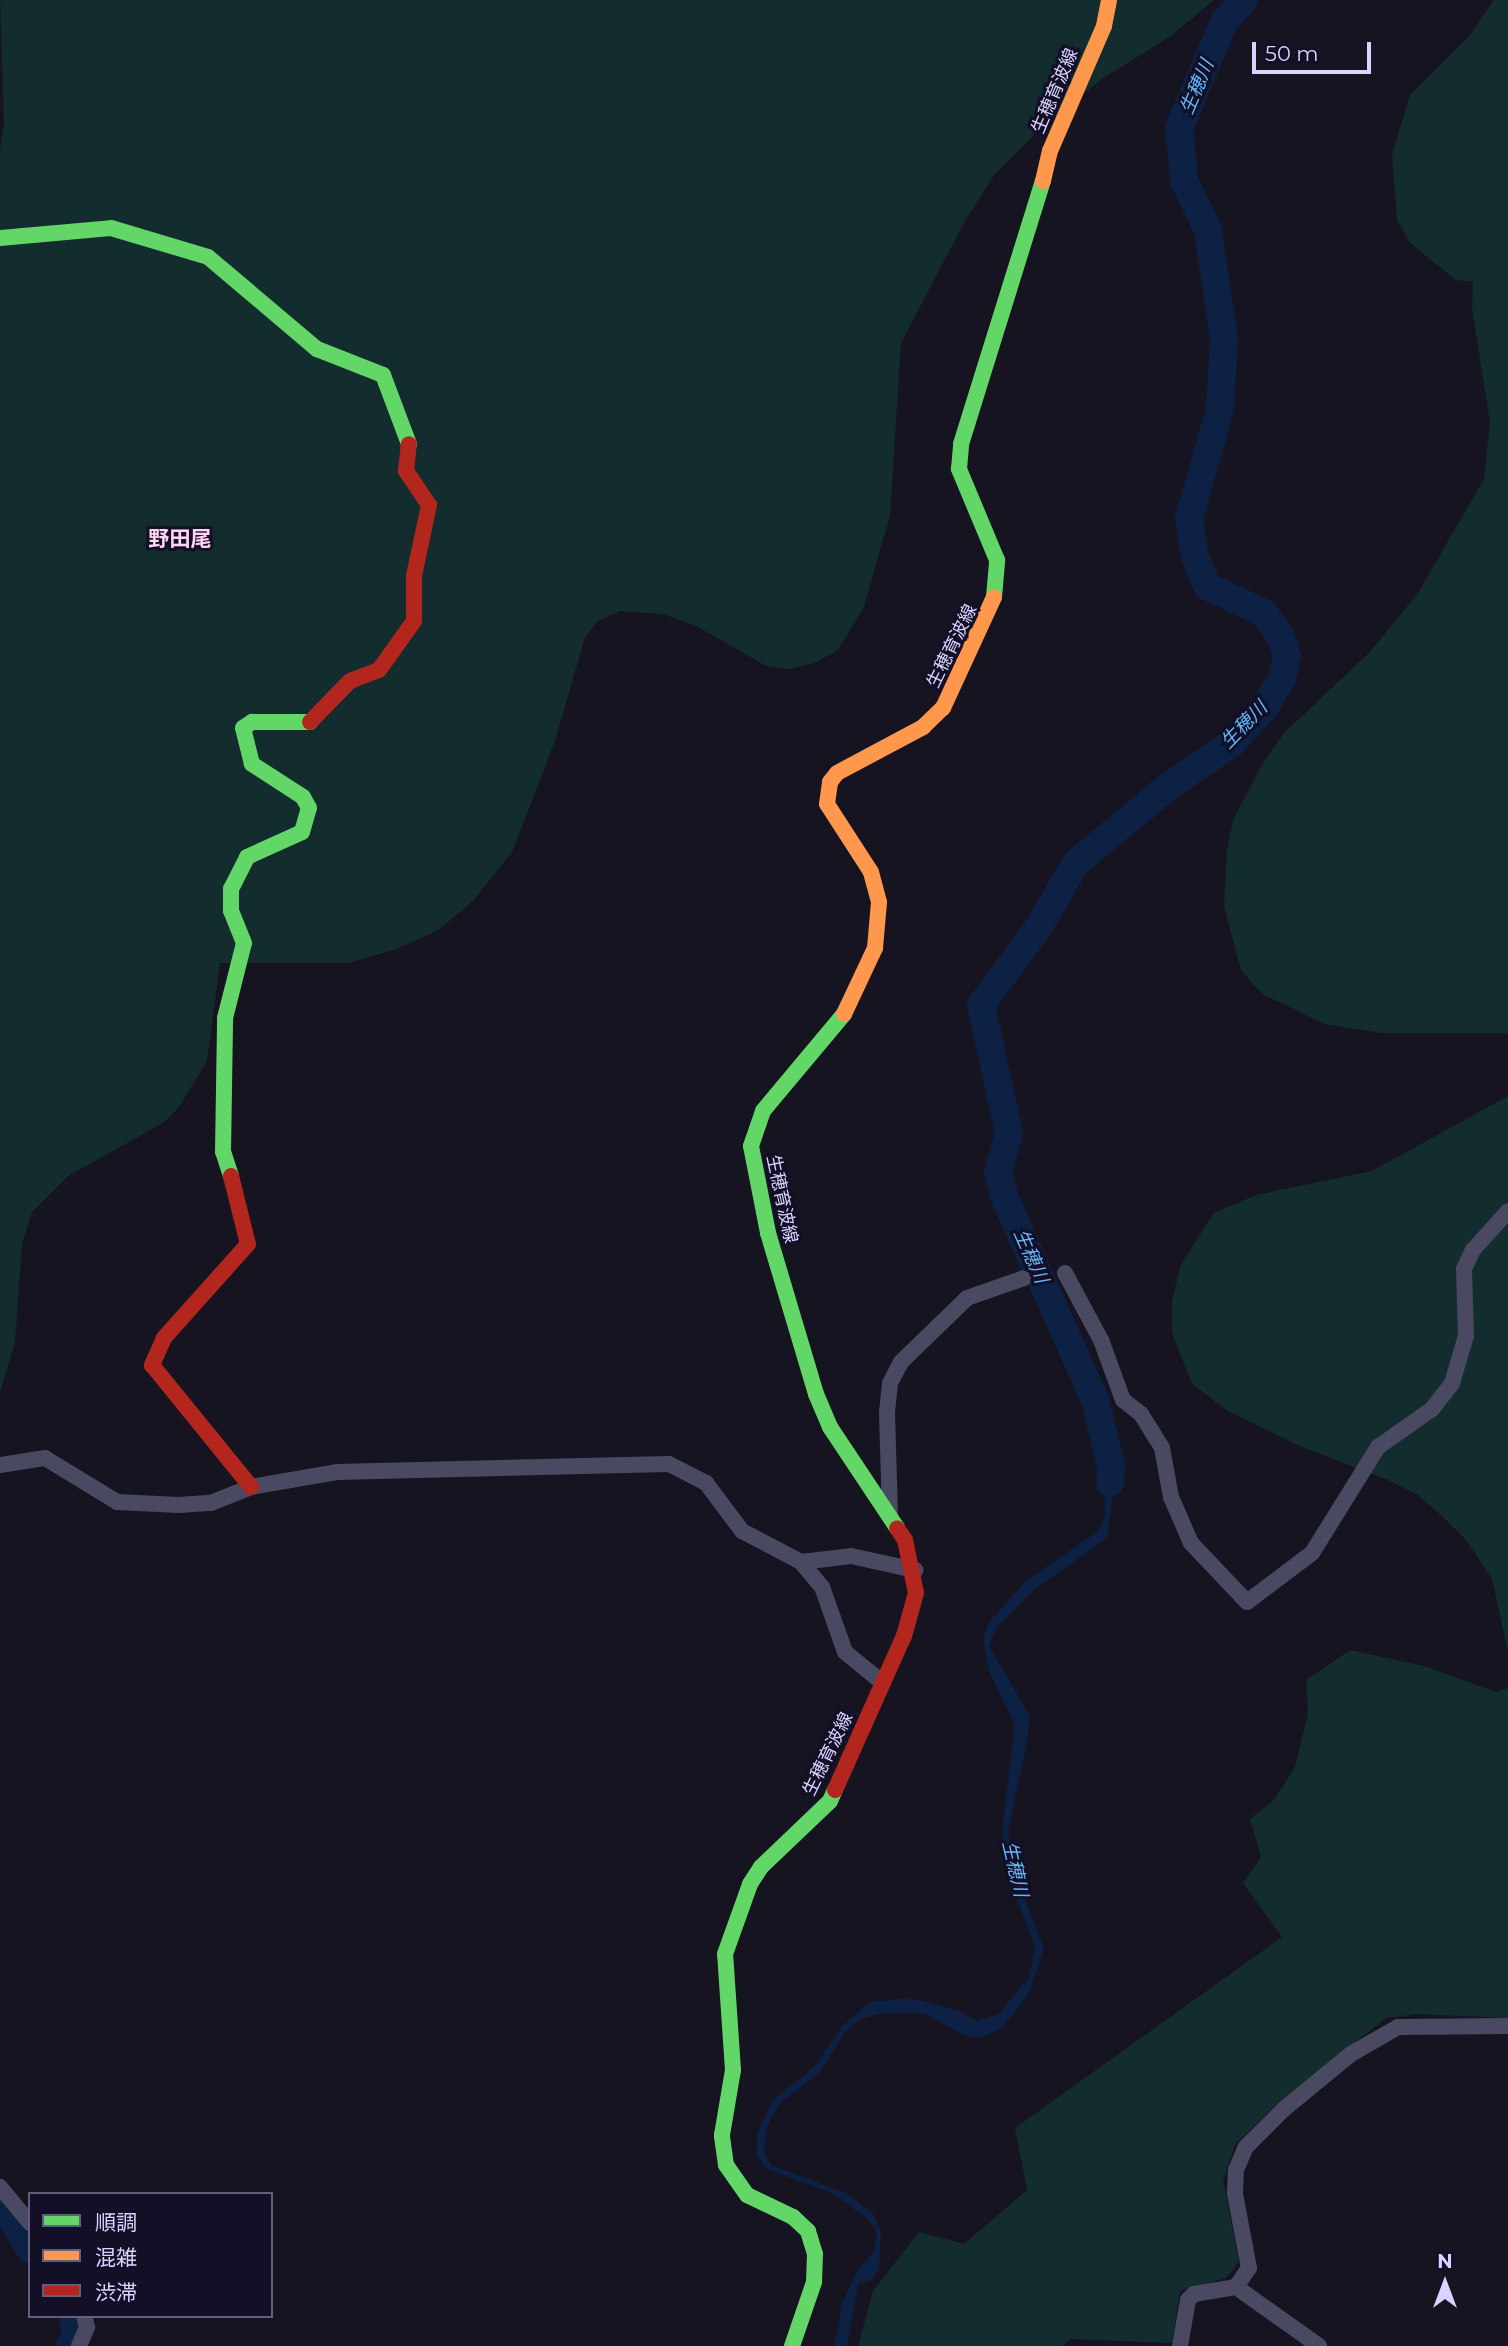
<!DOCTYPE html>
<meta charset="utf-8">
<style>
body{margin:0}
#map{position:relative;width:1508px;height:2346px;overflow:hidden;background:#161421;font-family:Montserrat,"Noto Sans JP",sans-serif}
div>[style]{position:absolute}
.green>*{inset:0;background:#132c2d}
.water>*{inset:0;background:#0d2144}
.river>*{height:28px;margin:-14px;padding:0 14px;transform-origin:14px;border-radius:14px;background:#0d2144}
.street>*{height:16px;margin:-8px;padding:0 8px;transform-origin:8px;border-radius:8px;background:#4a4962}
.fast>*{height:16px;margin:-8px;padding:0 8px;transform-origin:8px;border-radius:8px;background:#63d668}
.slow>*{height:16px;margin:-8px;padding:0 8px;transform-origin:8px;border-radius:8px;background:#ff974d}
.jam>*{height:16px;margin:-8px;padding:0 8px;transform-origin:8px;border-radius:8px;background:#b3261e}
span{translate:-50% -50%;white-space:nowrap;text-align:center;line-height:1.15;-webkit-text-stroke:6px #130f26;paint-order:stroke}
.street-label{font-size:18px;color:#d9d4ff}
.water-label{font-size:19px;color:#62b6ff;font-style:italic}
.quarter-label{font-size:21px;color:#ffd6f0;font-weight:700}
.legend{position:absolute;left:28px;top:2192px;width:245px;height:126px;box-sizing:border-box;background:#130f26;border:2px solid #625e7d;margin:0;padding:9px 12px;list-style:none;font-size:21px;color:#d9d4ff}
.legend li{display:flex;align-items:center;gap:14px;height:35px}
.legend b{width:35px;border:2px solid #625e7d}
.north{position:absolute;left:1410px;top:2248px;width:70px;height:70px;-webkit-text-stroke:5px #130f26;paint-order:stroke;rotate:0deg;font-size:19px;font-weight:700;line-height:28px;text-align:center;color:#d9d4ff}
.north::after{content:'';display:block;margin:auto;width:24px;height:32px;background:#d9d4ff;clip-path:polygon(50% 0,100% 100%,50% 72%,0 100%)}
.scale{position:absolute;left:1252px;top:42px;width:119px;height:32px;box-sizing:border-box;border:4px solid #d9d4ff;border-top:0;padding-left:9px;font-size:21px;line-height:24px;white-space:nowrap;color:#d9d4ff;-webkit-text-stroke:5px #130f26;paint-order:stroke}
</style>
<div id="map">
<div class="green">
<i style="clip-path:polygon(0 0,1214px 0,1171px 36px,1102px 79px,1044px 125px,995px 174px,966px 219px,901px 343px,890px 515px,864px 607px,838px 650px,815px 663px,789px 669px,766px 666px,698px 627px,663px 614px,620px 611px,598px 621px,585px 637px,555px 741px,512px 852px,473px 901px,437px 931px,394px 950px,349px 963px,220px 963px,207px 1061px,179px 1107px,163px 1123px,68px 1176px,32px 1212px,22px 1244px,15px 1343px,0 1392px,0 149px,4px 125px)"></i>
<i style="clip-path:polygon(1494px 0,1508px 0,1508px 1033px,1381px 1033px,1325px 1024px,1262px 994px,1241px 970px,1224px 906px,1227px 850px,1233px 820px,1263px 763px,1284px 733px,1370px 652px,1418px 593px,1484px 479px,1490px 422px,1472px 309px,1473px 282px,1456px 280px,1410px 243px,1397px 220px,1392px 155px,1410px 95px,1470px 35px)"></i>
<i style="clip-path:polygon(1508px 1096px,1508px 1652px,1492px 1579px,1466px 1540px,1442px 1516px,1418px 1495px,1388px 1480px,1302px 1447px,1228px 1411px,1192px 1384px,1172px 1333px,1172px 1300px,1181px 1264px,1214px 1213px,1256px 1195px,1372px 1171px)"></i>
<i style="clip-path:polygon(1350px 1650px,1424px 1666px,1496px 1692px,1508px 1688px,1508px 2018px,1416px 2014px,1386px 2018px,1275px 2106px,1235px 2145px,1223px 2180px,1239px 2262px,1226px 2278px,1180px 2291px,1172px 2343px,1071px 2339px,1063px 2346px,858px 2346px,873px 2291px,919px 2232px,964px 2244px,1027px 2190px,1015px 2128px,1282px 1937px,1243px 1883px,1261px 1857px,1250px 1819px,1274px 1800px,1295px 1767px,1308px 1714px,1306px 1680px)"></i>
</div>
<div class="water">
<i style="clip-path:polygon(1109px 1433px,1117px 1465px,1107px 1538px,1034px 1590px,997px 1627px,989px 1646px,1029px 1714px,1028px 1737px,1008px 1831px,1015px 1874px,1044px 1949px,1028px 1995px,1002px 2028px,980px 2038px,966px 2036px,923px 2013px,885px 2013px,860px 2019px,845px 2032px,820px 2072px,779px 2104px,767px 2127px,764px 2152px,771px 2165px,848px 2194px,873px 2214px,881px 2231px,879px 2269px,873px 2279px,858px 2284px,847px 2346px,834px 2346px,843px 2301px,856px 2273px,874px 2251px,877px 2232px,868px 2219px,832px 2193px,765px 2168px,757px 2154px,757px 2135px,772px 2101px,815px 2066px,841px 2027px,870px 2002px,910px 1998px,957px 2010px,977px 2021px,998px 2014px,1029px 1978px,1035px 1947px,1008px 1875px,1002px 1832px,1015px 1725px,989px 1671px,983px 1638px,990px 1621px,1025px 1582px,1098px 1531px,1105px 1515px,1103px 1455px)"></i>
</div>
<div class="river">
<i style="left:1110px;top:1482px;width:16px;rotate:-86deg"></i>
<i style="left:1111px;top:1466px;width:68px;rotate:-103.6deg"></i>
<i style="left:1095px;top:1400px;width:220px;rotate:-114.1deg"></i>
<i style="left:1005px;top:1199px;width:27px;rotate:-105deg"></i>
<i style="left:998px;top:1173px;width:41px;rotate:-74.6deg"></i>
<i style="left:1009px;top:1133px;width:131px;rotate:-102.3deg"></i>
<i style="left:981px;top:1005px;width:96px;rotate:-53.5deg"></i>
<i style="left:1038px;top:928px;width:75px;rotate:-59.7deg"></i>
<i style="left:1076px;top:863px;width:119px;rotate:-39.6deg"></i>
<i style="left:1168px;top:787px;width:78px;rotate:-34.5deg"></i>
<i style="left:1232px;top:743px;width:49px;rotate:-47.5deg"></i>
<i style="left:1265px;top:707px;width:36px;rotate:-60deg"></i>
<i style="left:1283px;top:676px;width:20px;rotate:-79deg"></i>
<i style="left:1287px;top:656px;width:20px;rotate:-108deg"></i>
<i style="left:1281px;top:637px;width:29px;rotate:-125deg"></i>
<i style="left:1264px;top:613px;width:63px;rotate:-154.7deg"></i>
<i style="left:1207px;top:586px;width:31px;rotate:-112deg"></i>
<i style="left:1195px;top:557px;width:39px;rotate:-99deg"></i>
<i style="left:1189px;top:518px;width:113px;rotate:-74.1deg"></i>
<i style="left:1220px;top:409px;width:70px;rotate:-86.7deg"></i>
<i style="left:1224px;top:339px;width:110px;rotate:-98.4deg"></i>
<i style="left:1208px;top:230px;width:55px;rotate:-115.6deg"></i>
<i style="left:1184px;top:180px;width:52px;rotate:-95.5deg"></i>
<i style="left:1179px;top:128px;width:115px;rotate:-67deg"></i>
<i style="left:1224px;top:22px;width:30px;rotate:-48deg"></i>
<i style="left:0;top:2201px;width:57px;rotate:58deg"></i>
<i style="left:70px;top:2346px;width:12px;rotate:-59deg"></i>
<i style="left:76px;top:2336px;width:20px;rotate:-99deg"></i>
</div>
<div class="street">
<i style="left:1065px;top:1273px;width:76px;rotate:61.8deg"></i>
<i style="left:1101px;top:1340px;width:64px;rotate:69.9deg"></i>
<i style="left:1123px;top:1400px;width:23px;rotate:38deg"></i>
<i style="left:1141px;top:1414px;width:40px;rotate:58deg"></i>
<i style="left:1162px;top:1448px;width:50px;rotate:79.6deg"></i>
<i style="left:1171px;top:1497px;width:50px;rotate:66.5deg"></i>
<i style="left:1191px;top:1543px;width:81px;rotate:46.5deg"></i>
<i style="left:1247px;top:1602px;width:81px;rotate:-37deg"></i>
<i style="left:1312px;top:1553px;width:125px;rotate:-58.1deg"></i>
<i style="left:1378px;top:1447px;width:66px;rotate:-35.1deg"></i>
<i style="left:1432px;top:1409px;width:33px;rotate:-52deg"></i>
<i style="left:1452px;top:1383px;width:49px;rotate:-73.4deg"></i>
<i style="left:1466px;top:1336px;width:67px;rotate:-91.7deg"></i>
<i style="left:1464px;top:1269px;width:21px;rotate:-65deg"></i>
<i style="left:1473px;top:1250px;width:52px;rotate:-48.1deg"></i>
<i style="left:0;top:1465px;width:46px;rotate:-8.8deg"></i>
<i style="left:45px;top:1458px;width:84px;rotate:31.4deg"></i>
<i style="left:117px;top:1502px;width:62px;rotate:2.8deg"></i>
<i style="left:179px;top:1505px;width:32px;rotate:-4deg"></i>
<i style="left:211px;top:1503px;width:43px;rotate:-21.8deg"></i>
<i style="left:251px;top:1487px;width:87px;rotate:-9.9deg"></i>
<i style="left:337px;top:1472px;width:332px;rotate:-1.4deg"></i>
<i style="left:669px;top:1464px;width:42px;rotate:27.2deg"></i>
<i style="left:706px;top:1483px;width:60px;rotate:53.1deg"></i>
<i style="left:742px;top:1531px;width:67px;rotate:27.7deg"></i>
<i style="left:801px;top:1562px;width:50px;rotate:-6.8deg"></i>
<i style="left:851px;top:1556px;width:66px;rotate:12.3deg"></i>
<i style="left:890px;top:1514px;width:102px;rotate:-91.7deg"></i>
<i style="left:887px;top:1412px;width:29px;rotate:-84deg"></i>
<i style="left:890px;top:1383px;width:24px;rotate:-62deg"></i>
<i style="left:901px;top:1362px;width:92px;rotate:-44.1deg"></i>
<i style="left:967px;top:1298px;width:60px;rotate:-19.3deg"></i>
<i style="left:801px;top:1562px;width:33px;rotate:50deg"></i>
<i style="left:822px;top:1587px;width:69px;rotate:70.5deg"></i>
<i style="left:845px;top:1652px;width:49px;rotate:39.2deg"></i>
<i style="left:0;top:2187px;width:47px;rotate:50.2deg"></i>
<i style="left:1236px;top:2287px;width:102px;rotate:35.4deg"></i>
<i style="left:79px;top:2346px;width:21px;rotate:-67deg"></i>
<i style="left:87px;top:2327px;width:11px;rotate:-105deg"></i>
<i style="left:1180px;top:2346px;width:47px;rotate:-80.1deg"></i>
<i style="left:1188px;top:2300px;width:8px;rotate:-45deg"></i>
<i style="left:1194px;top:2294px;width:43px;rotate:-9.5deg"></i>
<i style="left:1236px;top:2287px;width:23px;rotate:-56deg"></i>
<i style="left:1249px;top:2268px;width:75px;rotate:-100.7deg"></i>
<i style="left:1235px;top:2194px;width:24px;rotate:-88deg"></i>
<i style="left:1236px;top:2170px;width:25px;rotate:-67deg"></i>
<i style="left:1246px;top:2147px;width:54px;rotate:-45deg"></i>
<i style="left:1284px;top:2109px;width:87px;rotate:-39.4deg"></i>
<i style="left:1351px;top:2054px;width:54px;rotate:-29.9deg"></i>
<i style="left:1398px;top:2027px;width:110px;rotate:-0.5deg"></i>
</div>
<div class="fast">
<i style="left:0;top:238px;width:111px;rotate:-5.1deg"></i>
<i style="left:111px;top:228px;width:101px;rotate:16.6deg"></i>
<i style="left:208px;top:257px;width:143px;rotate:40.2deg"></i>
<i style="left:317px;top:349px;width:71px;rotate:21.5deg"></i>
<i style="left:383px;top:375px;width:74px;rotate:69.4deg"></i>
<i style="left:994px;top:597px;width:37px;rotate:-85deg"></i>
<i style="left:997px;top:560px;width:99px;rotate:-112.7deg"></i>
<i style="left:959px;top:469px;width:25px;rotate:-85deg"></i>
<i style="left:961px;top:444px;width:275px;rotate:-72.7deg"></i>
<i style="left:844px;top:1014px;width:126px;rotate:129.9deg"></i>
<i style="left:763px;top:1111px;width:37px;rotate:109deg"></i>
<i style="left:751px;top:1146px;width:89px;rotate:78.9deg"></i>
<i style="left:768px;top:1233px;width:168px;rotate:73.4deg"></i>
<i style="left:816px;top:1394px;width:36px;rotate:67deg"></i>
<i style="left:830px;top:1427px;width:121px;rotate:56.4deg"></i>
<i style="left:231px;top:1176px;width:25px;rotate:-108deg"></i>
<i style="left:223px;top:1152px;width:134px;rotate:-89.1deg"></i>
<i style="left:225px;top:1018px;width:77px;rotate:-75.8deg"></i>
<i style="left:244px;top:943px;width:35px;rotate:-112deg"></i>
<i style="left:231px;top:911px;width:22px;rotate:-90deg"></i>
<i style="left:231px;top:889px;width:36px;rotate:-63deg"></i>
<i style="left:247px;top:857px;width:60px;rotate:-24.4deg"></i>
<i style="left:302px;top:832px;width:25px;rotate:-74deg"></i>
<i style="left:309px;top:808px;width:13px;rotate:-119deg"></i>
<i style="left:303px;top:797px;width:61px;rotate:-147.1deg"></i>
<i style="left:252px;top:764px;width:37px;rotate:-104deg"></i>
<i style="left:243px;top:728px;width:11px;rotate:-34deg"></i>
<i style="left:252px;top:722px;width:58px"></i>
<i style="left:792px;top:2346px;width:68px;rotate:-71deg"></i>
<i style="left:814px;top:2282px;width:28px;rotate:-88deg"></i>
<i style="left:815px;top:2254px;width:24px;rotate:-107deg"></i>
<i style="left:808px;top:2231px;width:21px;rotate:-137deg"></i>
<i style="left:793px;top:2217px;width:51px;rotate:-154.4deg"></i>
<i style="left:747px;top:2195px;width:37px;rotate:-125deg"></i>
<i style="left:726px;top:2165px;width:30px;rotate:-98deg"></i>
<i style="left:722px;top:2135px;width:66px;rotate:-80.4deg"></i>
<i style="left:733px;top:2070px;width:116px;rotate:-93.9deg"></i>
<i style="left:725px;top:1954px;width:74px;rotate:-70.3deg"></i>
<i style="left:750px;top:1884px;width:20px;rotate:-57deg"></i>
<i style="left:761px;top:1867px;width:95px;rotate:-43.7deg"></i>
<i style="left:830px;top:1801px;width:12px;rotate:-66deg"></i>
</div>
<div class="slow">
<i style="left:1043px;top:181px;width:31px;rotate:-77deg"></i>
<i style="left:1050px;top:151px;width:136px;rotate:-66.6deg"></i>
<i style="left:1104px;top:26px;width:26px;rotate:-79deg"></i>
<i style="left:844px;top:1014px;width:73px;rotate:-64.8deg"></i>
<i style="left:875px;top:948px;width:46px;rotate:-85deg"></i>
<i style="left:879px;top:902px;width:31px;rotate:-105deg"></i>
<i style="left:871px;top:872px;width:81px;rotate:-122.9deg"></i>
<i style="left:827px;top:804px;width:22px;rotate:-82deg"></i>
<i style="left:830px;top:782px;width:11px;rotate:-52deg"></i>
<i style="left:837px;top:773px;width:98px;rotate:-28.1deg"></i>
<i style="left:923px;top:727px;width:28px;rotate:-44deg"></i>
<i style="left:943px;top:708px;width:122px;rotate:-65.3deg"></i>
</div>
<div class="jam">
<i style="left:310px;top:722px;width:57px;rotate:-45.7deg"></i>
<i style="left:350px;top:681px;width:31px;rotate:-21deg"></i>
<i style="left:379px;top:670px;width:60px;rotate:-54.5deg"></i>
<i style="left:414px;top:621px;width:45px;rotate:-90deg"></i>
<i style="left:414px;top:576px;width:73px;rotate:-78.1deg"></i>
<i style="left:429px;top:505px;width:41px;rotate:-124.1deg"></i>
<i style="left:406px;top:471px;width:27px;rotate:-84deg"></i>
<i style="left:231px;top:1176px;width:70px;rotate:76deg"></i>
<i style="left:248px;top:1244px;width:126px;rotate:131.8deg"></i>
<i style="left:164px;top:1338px;width:30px;rotate:114deg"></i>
<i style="left:152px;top:1365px;width:157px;rotate:50.9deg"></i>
<i style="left:835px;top:1790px;width:169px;rotate:-65.9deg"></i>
<i style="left:904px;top:1636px;width:45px;rotate:-74.4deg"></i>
<i style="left:916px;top:1593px;width:54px;rotate:-101.7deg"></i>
<i style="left:905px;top:1540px;width:14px;rotate:-124deg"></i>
</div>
<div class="street-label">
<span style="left:1055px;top:91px;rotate:-67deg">生穂育波線</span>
<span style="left:952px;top:646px;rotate:-64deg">生穂育波線</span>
<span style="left:782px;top:1199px;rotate:78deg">生穂育波線</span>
<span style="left:828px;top:1754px;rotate:-64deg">生穂育波線</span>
</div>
<div class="water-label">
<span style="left:1197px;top:87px;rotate:-67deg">生穂川</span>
<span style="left:1244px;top:725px;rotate:-46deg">生穂川</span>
<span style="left:1031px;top:1256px;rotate:66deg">生穂川</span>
<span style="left:1015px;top:1869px;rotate:77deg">生穂川</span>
</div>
<div class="quarter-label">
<span style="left:180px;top:539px">野田尾</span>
</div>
<ul class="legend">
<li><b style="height:9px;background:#63d668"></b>順調</li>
<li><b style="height:9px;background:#ff974d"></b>混雑</li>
<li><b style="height:9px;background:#b3261e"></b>渋滞</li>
</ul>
<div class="north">N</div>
<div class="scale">50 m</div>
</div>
